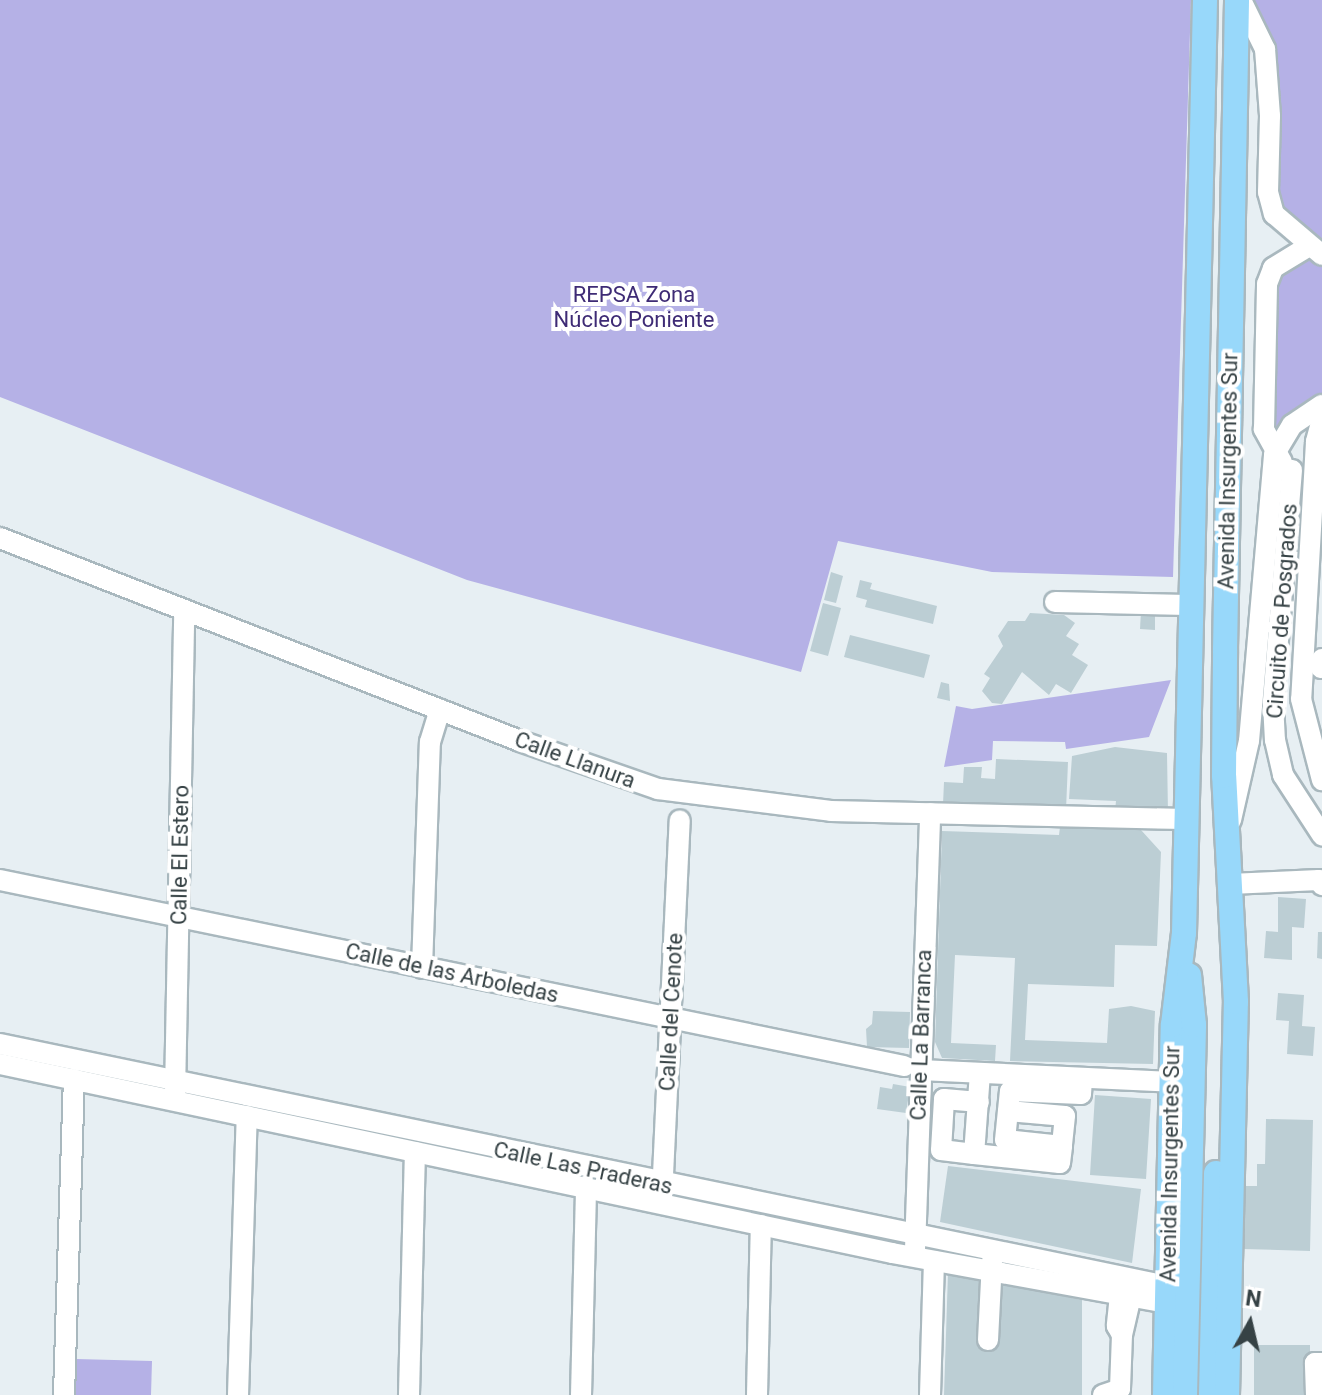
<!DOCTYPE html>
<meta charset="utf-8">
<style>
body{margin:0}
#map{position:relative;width:1322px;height:1395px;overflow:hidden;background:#e7eff3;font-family:Roboto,sans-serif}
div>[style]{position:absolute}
.green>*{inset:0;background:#b5b1e6}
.building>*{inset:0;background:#bcced4}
.roads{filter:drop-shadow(2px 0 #a9b8be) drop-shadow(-2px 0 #a9b8be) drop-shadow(0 2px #a9b8be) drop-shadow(0 -2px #a9b8be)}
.minor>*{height:20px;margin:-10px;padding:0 10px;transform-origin:10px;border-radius:10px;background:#fff}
.major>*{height:24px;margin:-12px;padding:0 12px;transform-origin:12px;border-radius:12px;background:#98d8fa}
span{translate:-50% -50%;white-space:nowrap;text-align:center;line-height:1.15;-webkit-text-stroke:8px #fff;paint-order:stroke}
.park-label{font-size:22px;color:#3e2b75}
.street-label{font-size:22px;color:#364245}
.north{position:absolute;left:1210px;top:1283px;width:80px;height:80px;-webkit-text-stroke:6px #fff;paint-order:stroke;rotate:8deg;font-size:22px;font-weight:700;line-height:32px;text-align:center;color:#364245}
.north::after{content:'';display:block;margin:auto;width:28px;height:36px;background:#364245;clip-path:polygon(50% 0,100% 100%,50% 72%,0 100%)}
</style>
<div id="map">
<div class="green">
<i style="clip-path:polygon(0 0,1191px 0,1173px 577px,992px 572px,838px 541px,801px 672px,467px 580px,0 397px)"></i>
<i style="clip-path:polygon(1254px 0,1322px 0,1322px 240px,1280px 210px,1272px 176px,1276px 62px)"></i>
<i style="clip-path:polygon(1313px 255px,1322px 262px,1322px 394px,1278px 428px,1271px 420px,1272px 289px,1280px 275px)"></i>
<i style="clip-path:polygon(1171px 680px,1149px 737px,1066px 749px,1065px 742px,993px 741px,992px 760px,944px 767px,956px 706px,972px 709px)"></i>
<i style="clip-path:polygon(76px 1359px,152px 1361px,151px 1395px,75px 1395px)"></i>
</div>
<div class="building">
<i style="clip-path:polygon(831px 572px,843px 576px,836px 603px,824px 600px)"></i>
<i style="clip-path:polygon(860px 580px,872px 583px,870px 589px,937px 606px,933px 624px,865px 607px,867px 600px,856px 597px)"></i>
<i style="clip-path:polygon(823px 603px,841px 608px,828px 656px,810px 651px)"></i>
<i style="clip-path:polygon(1141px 611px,1155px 612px,1155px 630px,1140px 629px)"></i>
<i style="clip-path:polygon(1030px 613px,1064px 615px,1075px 623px,1066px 636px,1079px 644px,1072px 655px,1088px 665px,1071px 693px,1056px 684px,1049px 695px,1022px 672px,1002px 704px,992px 703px,982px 691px,990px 678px,984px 674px,1003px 646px,998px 636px,1008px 621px,1025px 621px)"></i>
<i style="clip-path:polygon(850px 635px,930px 655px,924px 678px,844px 657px)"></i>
<i style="clip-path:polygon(941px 682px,949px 684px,950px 701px,937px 698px)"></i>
<i style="clip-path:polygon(1115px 747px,1167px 753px,1168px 813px,1115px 811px,1116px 801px,1069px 799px,1072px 756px)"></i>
<i style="clip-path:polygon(996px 759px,1068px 762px,1066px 810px,943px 804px,944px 782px,963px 783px,964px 767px,982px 767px,981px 778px,995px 779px)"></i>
<i style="clip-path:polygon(1060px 827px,1141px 830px,1161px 852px,1157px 946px,1115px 945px,1114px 987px,1028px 984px,1025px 1040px,1107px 1043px,1109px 1009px,1131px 1006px,1155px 1011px,1153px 1064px,1010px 1061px,1015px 958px,955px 955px,951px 1043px,996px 1045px,995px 1061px,942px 1058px,935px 1042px,942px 831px,1059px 835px)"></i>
<i style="clip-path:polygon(1278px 897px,1306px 899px,1304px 928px,1292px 927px,1292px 960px,1264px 958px,1266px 931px,1278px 932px)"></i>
<i style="clip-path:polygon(1318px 932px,1322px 932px,1322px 959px,1317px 958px)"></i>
<i style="clip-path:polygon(1278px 993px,1304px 995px,1302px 1026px,1315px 1027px,1313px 1056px,1287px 1054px,1289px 1021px,1276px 1020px)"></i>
<i style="clip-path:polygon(873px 1011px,910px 1012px,909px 1048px,867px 1047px,866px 1029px,872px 1024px)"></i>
<i style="clip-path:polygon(893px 1084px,910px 1087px,906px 1113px,877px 1109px,880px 1087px,892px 1089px)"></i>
<i style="clip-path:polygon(1095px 1095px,1151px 1099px,1146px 1179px,1090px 1175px)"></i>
<i style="clip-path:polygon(1266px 1119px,1313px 1120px,1310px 1251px,1243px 1249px,1244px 1186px,1257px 1186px,1257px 1164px,1265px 1164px)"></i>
<i style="clip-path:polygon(948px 1166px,1141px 1189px,1132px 1263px,940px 1222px)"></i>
<i style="clip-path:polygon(948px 1273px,1082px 1300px,1082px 1395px,944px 1395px)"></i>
<i style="clip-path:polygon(1254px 1345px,1310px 1345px,1310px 1395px,1254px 1395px)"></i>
</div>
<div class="roads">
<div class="minor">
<i style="left:1241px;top:0;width:55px;rotate:63.9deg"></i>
<i style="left:1265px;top:49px;width:67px;rotate:85.7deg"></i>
<i style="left:1270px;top:116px;width:76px;rotate:91.5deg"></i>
<i style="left:1268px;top:192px;width:23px;rotate:75deg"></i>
<i style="left:1274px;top:214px;width:63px;rotate:40.5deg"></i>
<i style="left:1322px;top:419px;width:24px;rotate:105deg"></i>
<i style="left:1316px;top:442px;width:257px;rotate:93.3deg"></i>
<i style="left:1301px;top:699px;width:84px;rotate:75.5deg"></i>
<i style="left:1282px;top:462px;width:38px;rotate:-119deg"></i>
<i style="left:1264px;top:429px;width:145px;rotate:-88.8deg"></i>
<i style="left:1267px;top:284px;width:17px;rotate:-69deg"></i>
<i style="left:1273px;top:268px;width:42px;rotate:-31.4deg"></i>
<i style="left:1292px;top:470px;width:234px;rotate:94.7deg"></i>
<i style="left:1273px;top:703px;width:37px;rotate:87deg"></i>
<i style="left:1275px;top:740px;width:36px;rotate:77deg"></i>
<i style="left:1283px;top:775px;width:72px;rotate:57deg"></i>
<i style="left:0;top:538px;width:558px;rotate:21.32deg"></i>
<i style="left:520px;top:741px;width:146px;rotate:19.2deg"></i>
<i style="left:658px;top:789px;width:174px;rotate:7.2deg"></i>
<i style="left:831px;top:811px;width:354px;rotate:1.3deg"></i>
<i style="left:1055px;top:602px;width:133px;rotate:1.3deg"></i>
<i style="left:1321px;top:668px;width:9px;rotate:-84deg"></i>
<i style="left:1231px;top:820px;width:81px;rotate:-77.2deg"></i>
<i style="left:1249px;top:741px;width:287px;rotate:-85deg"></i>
<i style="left:1274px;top:455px;width:35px;rotate:-59deg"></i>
<i style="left:1292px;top:425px;width:36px;rotate:-34deg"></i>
<i style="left:0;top:880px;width:923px;rotate:11.63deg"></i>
<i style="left:1230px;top:884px;width:89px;rotate:-2.6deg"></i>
<i style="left:1319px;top:880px;width:6px;rotate:59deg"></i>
<i style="left:422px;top:968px;width:226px;rotate:-88deg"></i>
<i style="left:430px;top:742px;width:34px;rotate:-73deg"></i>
<i style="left:0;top:1044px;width:1192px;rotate:11.72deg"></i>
<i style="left:0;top:1064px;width:912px;rotate:11.96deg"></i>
<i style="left:892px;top:1253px;width:279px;rotate:10.3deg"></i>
<i style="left:920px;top:1070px;width:252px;rotate:2.7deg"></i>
<i style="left:980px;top:1073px;width:81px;rotate:94.2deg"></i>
<i style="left:974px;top:1154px;width:86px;rotate:6deg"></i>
<i style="left:1060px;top:1163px;width:17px;rotate:-83deg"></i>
<i style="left:1062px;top:1146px;width:57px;rotate:-174deg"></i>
<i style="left:1005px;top:1140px;width:49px;rotate:-84.2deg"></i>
<i style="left:1010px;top:1091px;width:71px;rotate:2.4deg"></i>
<i style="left:1081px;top:1094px;width:16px;rotate:-86deg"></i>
<i style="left:175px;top:1094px;width:484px;rotate:-88.9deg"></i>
<i style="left:1008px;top:1111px;width:57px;rotate:5deg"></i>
<i style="left:1065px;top:1116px;width:30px;rotate:96deg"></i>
<i style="left:974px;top:1154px;width:33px;rotate:-173deg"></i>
<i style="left:941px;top:1150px;width:51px;rotate:-86.6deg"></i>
<i style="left:944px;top:1099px;width:35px;rotate:5deg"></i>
<i style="left:662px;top:1196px;width:376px;rotate:-87.3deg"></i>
<i style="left:915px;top:1249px;width:436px;rotate:-88deg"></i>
<i style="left:1120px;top:1295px;width:31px;rotate:96deg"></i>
<i style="left:1117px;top:1326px;width:10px;rotate:61deg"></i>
<i style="left:1122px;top:1335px;width:53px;rotate:-77deg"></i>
<i style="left:988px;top:1340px;width:79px;rotate:-87.1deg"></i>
<i style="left:64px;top:1395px;width:316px;rotate:-88.2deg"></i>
<i style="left:238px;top:1395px;width:279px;rotate:-88.2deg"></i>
<i style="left:409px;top:1395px;width:243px;rotate:-88.6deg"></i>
<i style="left:581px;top:1395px;width:207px;rotate:-88.6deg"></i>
<i style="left:757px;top:1395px;width:170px;rotate:-88.7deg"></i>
<i style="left:930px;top:1395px;width:134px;rotate:-88.3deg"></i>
<i style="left:1103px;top:1395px;width:18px;rotate:-19deg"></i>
<i style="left:1120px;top:1389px;width:54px;rotate:-87.9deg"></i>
<i style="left:1316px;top:1395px;width:32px;rotate:-92deg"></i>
<i style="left:1315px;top:1363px;width:7px"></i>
</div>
<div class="major">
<i style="left:1165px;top:1395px;width:370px;rotate:-88.8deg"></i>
<i style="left:1173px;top:1025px;width:93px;rotate:-83.2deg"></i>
<i style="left:1184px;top:933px;width:933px;rotate:-88.71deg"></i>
<i style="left:1185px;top:1395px;width:370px;rotate:-88.6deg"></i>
<i style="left:1194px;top:1025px;width:50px;rotate:-95.7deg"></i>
<i style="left:1211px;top:1395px;width:222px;rotate:-88.7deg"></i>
<i style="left:1227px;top:1395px;width:393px;rotate:-88.7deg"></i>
<i style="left:1236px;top:1002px;width:226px;rotate:-93deg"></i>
<i style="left:1224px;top:776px;width:126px;rotate:-89.5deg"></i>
<i style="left:1225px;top:650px;width:650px;rotate:-88.94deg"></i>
</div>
</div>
<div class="park-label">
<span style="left:634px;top:307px">REPSA Zona<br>Núcleo Poniente</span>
</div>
<div class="street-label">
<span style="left:1228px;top:471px;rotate:-89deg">Avenida Insurgentes Sur</span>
<span style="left:1282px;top:611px;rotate:-86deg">Circuito de Posgrados</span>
<span style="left:575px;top:760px;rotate:20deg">Calle Llanura</span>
<span style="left:180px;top:855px;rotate:-89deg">Calle El Estero</span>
<span style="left:452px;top:973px;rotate:12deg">Calle de las Arboledas</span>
<span style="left:671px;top:1012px;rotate:-87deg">Calle del Cenote</span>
<span style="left:921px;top:1035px;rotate:-88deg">Calle La Barranca</span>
<span style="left:1170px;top:1164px;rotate:-89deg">Avenida Insurgentes Sur</span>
<span style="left:583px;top:1168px;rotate:12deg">Calle Las Praderas</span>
</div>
<div class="north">N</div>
</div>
